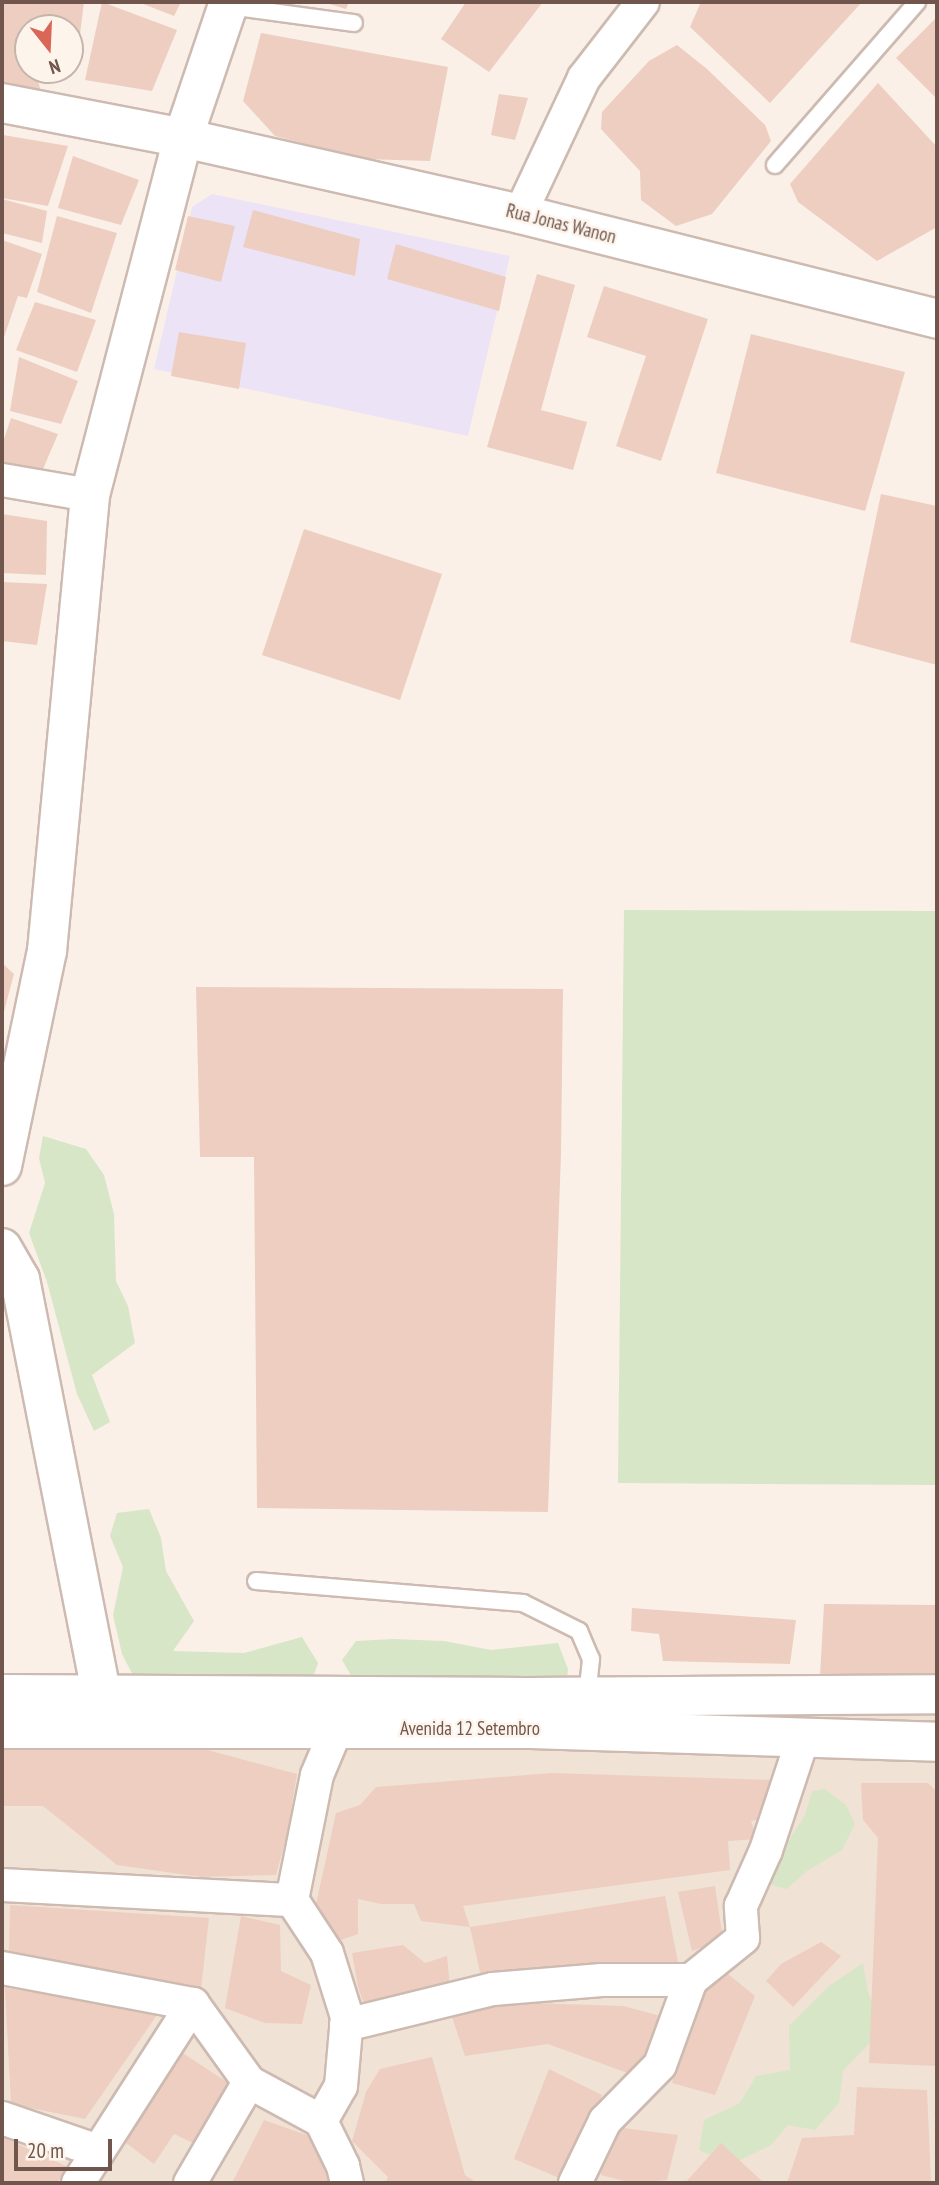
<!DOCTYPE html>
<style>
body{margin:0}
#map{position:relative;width:939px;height:2185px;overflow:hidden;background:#faf0e7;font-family:"PT Sans Narrow",sans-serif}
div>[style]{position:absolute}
.residential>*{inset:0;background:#f1e2d6}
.education>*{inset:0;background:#ede3f6}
.green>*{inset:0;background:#d7e6c6}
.building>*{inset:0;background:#edcec1}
.roads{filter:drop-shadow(2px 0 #cdbab1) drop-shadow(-2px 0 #cdbab1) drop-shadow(0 2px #cdbab1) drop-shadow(0 -2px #cdbab1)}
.service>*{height:16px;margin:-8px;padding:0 8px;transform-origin:8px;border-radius:8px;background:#fff}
.minor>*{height:32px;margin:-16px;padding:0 16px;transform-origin:16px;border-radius:16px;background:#fff}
.tertiary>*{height:38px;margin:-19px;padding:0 19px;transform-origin:19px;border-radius:19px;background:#fff}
.secondary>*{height:38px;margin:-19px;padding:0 19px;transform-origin:19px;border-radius:19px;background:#fff}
span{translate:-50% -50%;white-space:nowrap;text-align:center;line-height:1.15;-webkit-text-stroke:5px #fdf5ec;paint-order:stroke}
.street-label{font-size:19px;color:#71564e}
.frame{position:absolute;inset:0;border:4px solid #71564e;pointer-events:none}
.north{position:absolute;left:14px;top:14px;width:70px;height:70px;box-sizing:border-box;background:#fdf5ec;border:2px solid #c5b5ad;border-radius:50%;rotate:162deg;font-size:19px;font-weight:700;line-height:28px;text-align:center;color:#71564e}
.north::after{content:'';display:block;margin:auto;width:24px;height:32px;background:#d86758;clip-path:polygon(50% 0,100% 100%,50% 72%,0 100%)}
.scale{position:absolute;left:14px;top:2139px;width:98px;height:32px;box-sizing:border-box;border:4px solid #71564e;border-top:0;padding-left:9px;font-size:21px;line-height:24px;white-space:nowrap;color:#71564e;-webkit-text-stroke:5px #fdf5ec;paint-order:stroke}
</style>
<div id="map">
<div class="residential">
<i style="clip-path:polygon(937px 1688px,937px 2183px,2px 2183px,2px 1694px)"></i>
</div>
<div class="education">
<i style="clip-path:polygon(212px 194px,510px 256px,468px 436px,154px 369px,192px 207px)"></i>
</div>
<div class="green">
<i style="clip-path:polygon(624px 910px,937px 911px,937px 1485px,618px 1483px)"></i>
<i style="clip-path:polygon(43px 1136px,86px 1149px,104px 1175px,114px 1214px,116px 1281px,128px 1306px,135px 1343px,92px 1375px,110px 1422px,94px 1431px,77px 1394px,47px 1282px,29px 1233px,45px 1183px,39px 1158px)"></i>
<i style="clip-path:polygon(149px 1509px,161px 1538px,166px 1571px,194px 1621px,173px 1651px,244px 1653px,302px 1637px,318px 1663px,310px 1686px,136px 1681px,122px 1654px,113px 1615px,123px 1567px,110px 1536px,117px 1513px)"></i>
<i style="clip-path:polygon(393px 1639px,444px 1641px,491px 1650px,558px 1643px,568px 1669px,567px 1680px,353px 1679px,342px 1660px,356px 1641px)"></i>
<i style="clip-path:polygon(825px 1789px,846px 1805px,855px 1824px,842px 1850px,807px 1871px,787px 1889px,769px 1884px,763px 1868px,786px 1845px,805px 1815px,812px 1791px)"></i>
<i style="clip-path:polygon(863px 1963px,868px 1992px,884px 2028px,843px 2071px,839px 2103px,815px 2130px,788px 2125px,771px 2145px,732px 2164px,699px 2150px,704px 2120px,740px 2103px,756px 2076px,790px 2070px,789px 2026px,829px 1986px)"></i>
</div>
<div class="building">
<i style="clip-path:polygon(2px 2px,84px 2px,79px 42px,70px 45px,70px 28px,28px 28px,28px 60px,13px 65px,28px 61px,28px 70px,35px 70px,41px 92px,2px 86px)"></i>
<i style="clip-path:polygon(102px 2px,177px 30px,152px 91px,85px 80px)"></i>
<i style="clip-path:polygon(138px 2px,181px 2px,174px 16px)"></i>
<i style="clip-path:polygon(323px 2px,349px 2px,346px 9px)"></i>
<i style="clip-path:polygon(466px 2px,543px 2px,489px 72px,441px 39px)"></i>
<i style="clip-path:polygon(701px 2px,862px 2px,770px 103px,690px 27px)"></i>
<i style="clip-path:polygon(937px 17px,937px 99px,896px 58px)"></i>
<i style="clip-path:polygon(261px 33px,448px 67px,430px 161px,364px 159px,275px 136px,243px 101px)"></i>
<i style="clip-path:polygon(677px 45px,707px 69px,765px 125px,771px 141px,712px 214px,676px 226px,641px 200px,640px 171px,601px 129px,602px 112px,649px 61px)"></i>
<i style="clip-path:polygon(878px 83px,937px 147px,937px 227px,877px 261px,798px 202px,790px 184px)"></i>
<i style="clip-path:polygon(499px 94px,528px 98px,515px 140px,491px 135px)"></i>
<i style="clip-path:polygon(3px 135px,68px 146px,48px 206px,2px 198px)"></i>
<i style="clip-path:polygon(73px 156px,139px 180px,121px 225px,58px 208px)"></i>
<i style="clip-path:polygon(2px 199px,47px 211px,42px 243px,2px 233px)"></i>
<i style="clip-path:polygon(253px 210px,360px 239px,355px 276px,243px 247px)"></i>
<i style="clip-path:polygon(57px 216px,117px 233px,91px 313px,37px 292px)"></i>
<i style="clip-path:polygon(188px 216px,235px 226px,221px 282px,175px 270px)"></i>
<i style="clip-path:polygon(2px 240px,42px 254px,27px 298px,18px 296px,2px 343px)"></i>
<i style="clip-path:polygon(396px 244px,506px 277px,499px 311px,387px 279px)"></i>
<i style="clip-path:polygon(537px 274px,575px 285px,541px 410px,587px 422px,573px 470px,487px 447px)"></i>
<i style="clip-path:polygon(604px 286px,708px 319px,661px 461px,616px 446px,646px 356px,587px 337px)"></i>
<i style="clip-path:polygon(35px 302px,96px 320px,77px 372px,16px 350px)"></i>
<i style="clip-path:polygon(179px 332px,246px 343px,239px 389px,171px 376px)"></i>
<i style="clip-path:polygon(751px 334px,905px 372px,865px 511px,716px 473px)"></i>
<i style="clip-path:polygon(19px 357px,78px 381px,61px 424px,10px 411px)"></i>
<i style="clip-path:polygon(11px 418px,58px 434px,40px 476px,2px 467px,2px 445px)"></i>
<i style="clip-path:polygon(881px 494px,937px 506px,937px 665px,850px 642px)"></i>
<i style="clip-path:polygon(2px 514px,47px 521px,46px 575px,2px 573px)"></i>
<i style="clip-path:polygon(304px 529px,442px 574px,400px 700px,262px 655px)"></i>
<i style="clip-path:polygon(2px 582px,47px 584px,37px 645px,2px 641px)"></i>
<i style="clip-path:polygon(2px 963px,14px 974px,3px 1015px,2px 1015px)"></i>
<i style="clip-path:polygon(196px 987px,563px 989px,561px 1154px,548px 1512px,257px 1508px,254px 1157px,200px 1157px)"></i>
<i style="clip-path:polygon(824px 1604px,937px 1605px,937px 1678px,820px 1676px)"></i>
<i style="clip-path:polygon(632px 1608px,796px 1620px,790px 1664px,663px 1661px,659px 1634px,631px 1631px)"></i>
<i style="clip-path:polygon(2px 1745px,200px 1748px,297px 1774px,288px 1830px,276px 1875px,201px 1877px,117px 1865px,43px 1806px,2px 1806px)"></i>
<i style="clip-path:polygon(552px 1773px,771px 1780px,772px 1817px,751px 1821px,757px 1839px,728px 1841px,730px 1870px,463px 1906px,470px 1927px,421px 1921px,414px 1904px,381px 1904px,358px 1899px,358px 1934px,338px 1941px,316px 1904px,336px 1813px,360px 1805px,376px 1787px)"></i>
<i style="clip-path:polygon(861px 1783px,928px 1783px,937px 1792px,937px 2066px,869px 2063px,878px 1838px,863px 1820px)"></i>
<i style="clip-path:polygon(715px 1886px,723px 1940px,692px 1951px,678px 1892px)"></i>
<i style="clip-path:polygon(665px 1896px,678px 1962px,482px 1981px,470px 1927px)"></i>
<i style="clip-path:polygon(10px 1905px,209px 1918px,201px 1989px,9px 1952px)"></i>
<i style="clip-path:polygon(241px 1916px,280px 1925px,281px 1971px,311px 1985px,302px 2024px,265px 2023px,225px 2008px)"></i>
<i style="clip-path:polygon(821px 1942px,841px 1956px,793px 2007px,766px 1981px,781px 1964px)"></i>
<i style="clip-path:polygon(403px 1945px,425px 1963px,447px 1956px,450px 1988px,365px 2007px,358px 1987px,352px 1953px)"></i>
<i style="clip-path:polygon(723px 1970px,755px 1996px,715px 2095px,672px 2083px,699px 1999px)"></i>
<i style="clip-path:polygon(5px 1988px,159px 2012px,85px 2119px,11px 2104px)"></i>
<i style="clip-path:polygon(500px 2002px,623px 2006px,668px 2018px,644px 2079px,548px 2044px,465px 2056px,451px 2014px)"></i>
<i style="clip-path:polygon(181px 2052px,230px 2084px,195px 2144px,174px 2134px,154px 2164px,118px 2137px)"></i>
<i style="clip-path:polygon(432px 2057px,465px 2175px,477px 2183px,385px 2183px,388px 2177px,352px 2141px,366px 2092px,380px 2069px)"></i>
<i style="clip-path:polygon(549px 2069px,602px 2095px,569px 2182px,514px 2159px)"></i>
<i style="clip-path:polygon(857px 2087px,927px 2090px,931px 2183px,787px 2183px,802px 2138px,854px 2135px)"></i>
<i style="clip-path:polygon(264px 2120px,315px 2138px,330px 2183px,232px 2183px)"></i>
<i style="clip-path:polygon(615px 2127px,678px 2135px,667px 2180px,632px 2183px,601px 2175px,604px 2134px)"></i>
<i style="clip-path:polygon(2px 2137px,68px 2167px,57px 2183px,2px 2183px)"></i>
<i style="clip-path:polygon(721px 2143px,764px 2183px,685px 2183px)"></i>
</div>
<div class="roads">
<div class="service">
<i style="left:228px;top:6px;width:127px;rotate:7.7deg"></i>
<i style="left:775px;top:165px;width:216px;rotate:-48.9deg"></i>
<i style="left:256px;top:1581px;width:268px;rotate:4.7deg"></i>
<i style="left:523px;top:1603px;width:63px;rotate:26.6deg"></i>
<i style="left:579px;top:1631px;width:30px;rotate:67deg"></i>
<i style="left:591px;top:1659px;width:37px;rotate:96deg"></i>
</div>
<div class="minor">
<i style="left:520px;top:214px;width:150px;rotate:-64.8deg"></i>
<i style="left:584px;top:78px;width:96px;rotate:-52.2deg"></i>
<i style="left:2px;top:480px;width:89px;rotate:9.7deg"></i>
<i style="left:2px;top:1885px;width:290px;rotate:3deg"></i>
<i style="left:2px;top:1968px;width:194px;rotate:10.7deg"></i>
<i style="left:193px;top:2004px;width:96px;rotate:54.3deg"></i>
<i style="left:249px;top:2082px;width:82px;rotate:28.4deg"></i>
<i style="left:321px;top:2121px;width:40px;rotate:-60.3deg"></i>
<i style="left:341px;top:2086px;width:69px;rotate:-85deg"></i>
<i style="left:347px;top:2017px;width:67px;rotate:-107.4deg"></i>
<i style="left:327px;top:1953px;width:64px;rotate:-123.4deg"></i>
<i style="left:292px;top:1900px;width:127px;rotate:-78.7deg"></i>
<i style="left:317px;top:1775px;width:49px;rotate:-67.1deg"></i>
<i style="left:336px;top:1730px;width:22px;rotate:-93deg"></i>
<i style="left:346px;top:2025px;width:151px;rotate:-13.8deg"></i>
<i style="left:493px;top:1989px;width:109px;rotate:-4.7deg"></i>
<i style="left:602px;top:1980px;width:89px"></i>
<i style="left:2px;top:2118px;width:102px;rotate:19deg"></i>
<i style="left:321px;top:2121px;width:50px;rotate:63.9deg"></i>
<i style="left:343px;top:2166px;width:17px;rotate:77deg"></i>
<i style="left:78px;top:2183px;width:213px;rotate:-57.3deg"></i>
<i style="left:190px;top:2183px;width:117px;rotate:-59.7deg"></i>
<i style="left:575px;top:2183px;width:69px;rotate:-64.2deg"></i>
<i style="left:605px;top:2121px;width:78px;rotate:-45.5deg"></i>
<i style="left:660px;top:2065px;width:90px;rotate:-70deg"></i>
<i style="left:691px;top:1980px;width:67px;rotate:-38.9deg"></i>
<i style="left:743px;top:1938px;width:32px;rotate:-94deg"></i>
<i style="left:741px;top:1906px;width:61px;rotate:-65.9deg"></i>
<i style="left:766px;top:1850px;width:118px;rotate:-71.7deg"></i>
</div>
<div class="tertiary">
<i style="left:2px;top:103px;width:184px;rotate:10.9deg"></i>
<i style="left:183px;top:138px;width:345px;rotate:12.7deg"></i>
<i style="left:520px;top:214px;width:430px;rotate:14.1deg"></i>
<i style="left:2px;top:1248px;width:36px;rotate:60deg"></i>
<i style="left:20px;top:1279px;width:425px;rotate:78.9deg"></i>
<i style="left:2px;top:1694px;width:525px;rotate:0.33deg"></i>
<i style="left:527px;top:1697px;width:410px;rotate:-0.4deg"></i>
<i style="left:2px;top:1729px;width:529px"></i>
<i style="left:531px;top:1729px;width:406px;rotate:1.8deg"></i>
</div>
<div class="secondary">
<i style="left:2px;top:1166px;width:220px;rotate:-78.2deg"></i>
<i style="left:47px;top:951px;width:458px;rotate:-84.6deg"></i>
<i style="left:90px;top:495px;width:369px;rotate:-75.4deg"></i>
<i style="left:183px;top:138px;width:144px;rotate:-71.3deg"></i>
</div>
</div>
<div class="street-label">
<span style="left:561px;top:224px;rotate:14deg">Rua Jonas Wanon</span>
<span style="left:470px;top:1729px">Avenida 12 Setembro</span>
</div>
<div class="frame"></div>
<div class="north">N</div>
<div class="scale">20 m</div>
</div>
